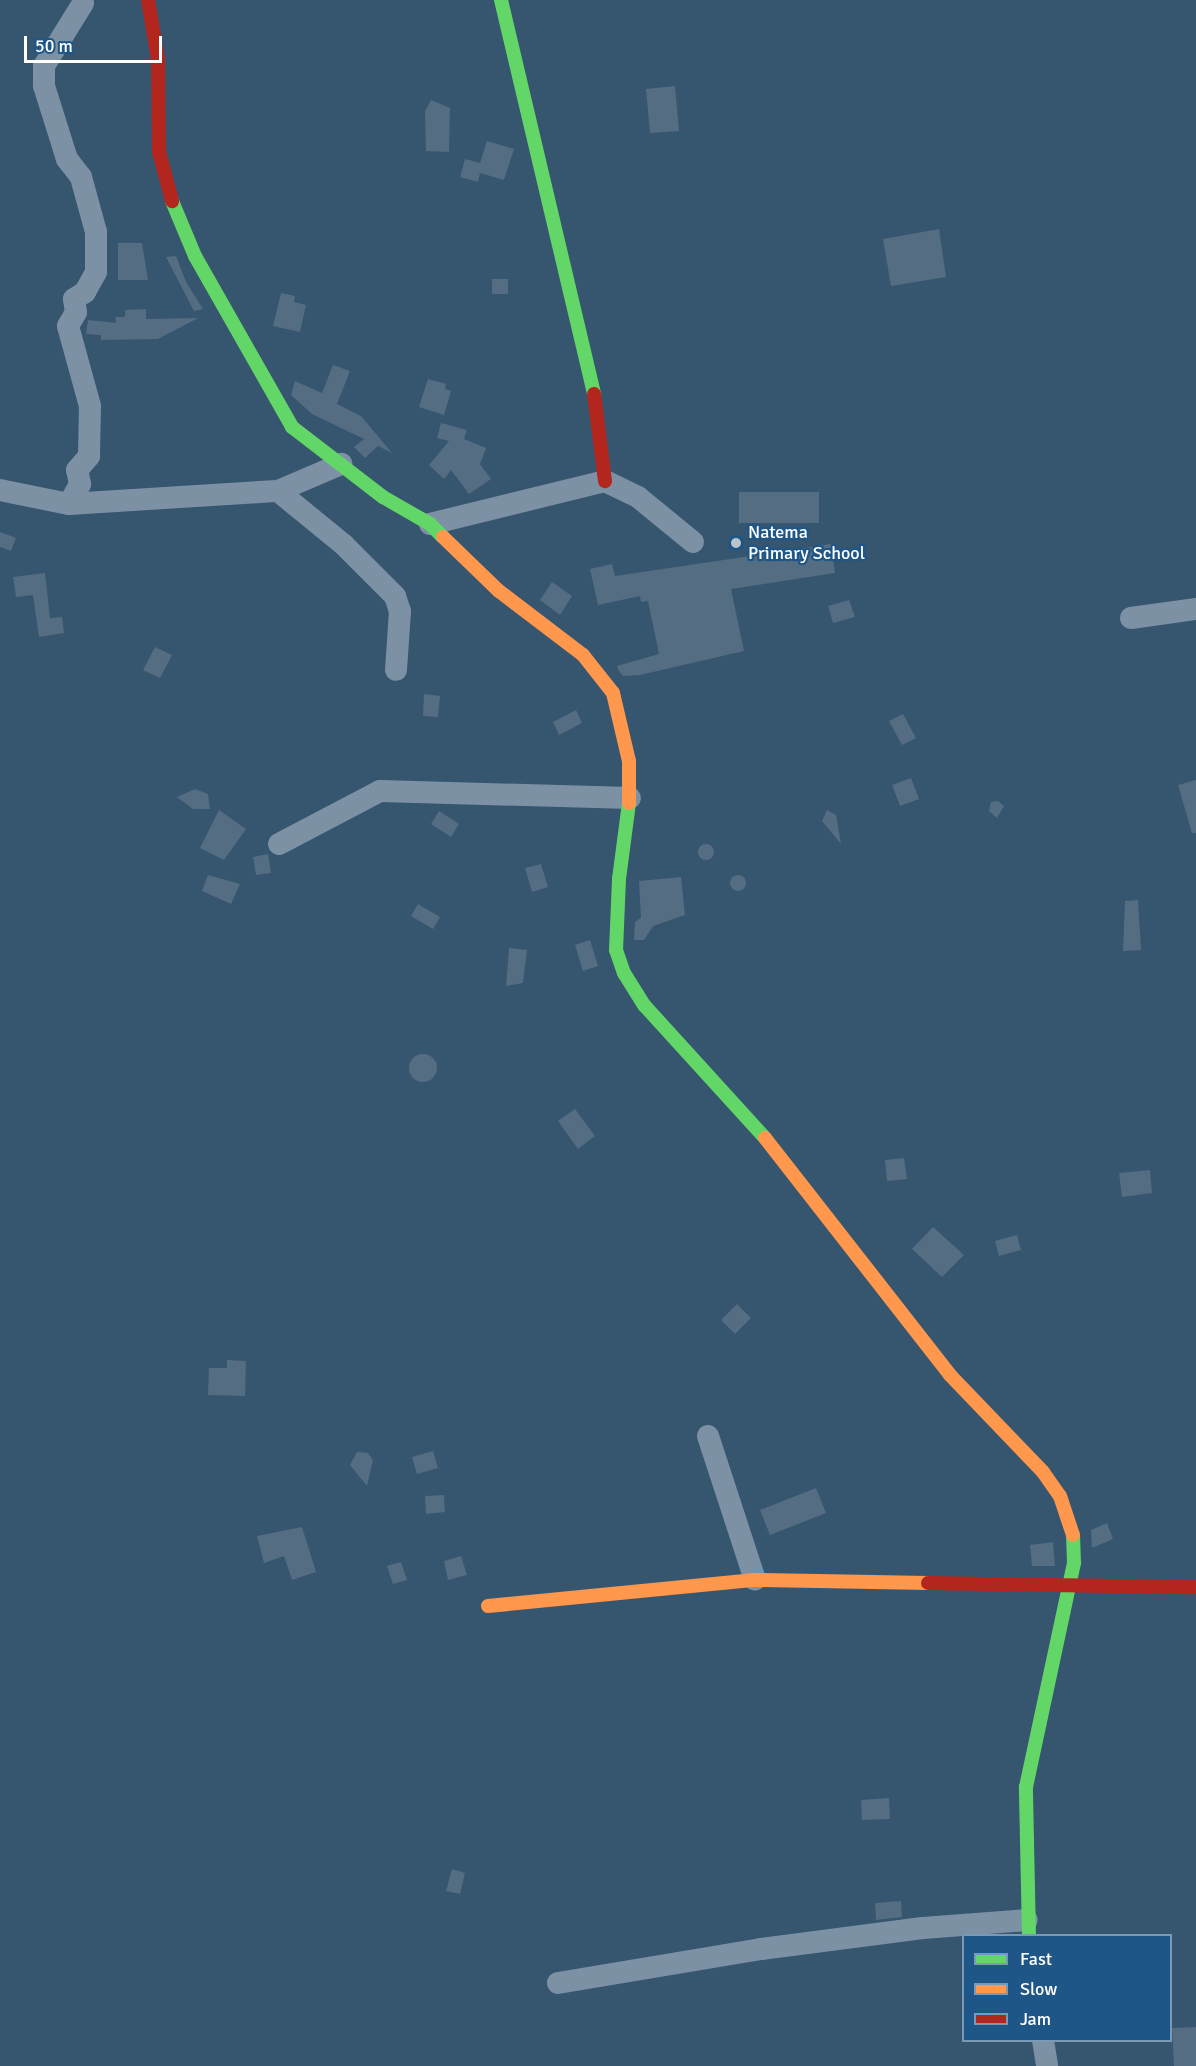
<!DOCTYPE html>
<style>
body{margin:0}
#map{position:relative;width:1196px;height:2066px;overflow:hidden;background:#36556f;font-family:Signika,sans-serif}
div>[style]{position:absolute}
.building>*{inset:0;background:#546d82}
.round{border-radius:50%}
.street>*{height:22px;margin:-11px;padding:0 11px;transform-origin:11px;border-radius:11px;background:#7d91a5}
.fast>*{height:14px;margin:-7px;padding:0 7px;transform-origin:7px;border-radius:7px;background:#63d668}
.slow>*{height:14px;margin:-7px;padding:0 7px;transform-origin:7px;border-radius:7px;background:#ff974d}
.jam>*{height:14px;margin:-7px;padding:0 7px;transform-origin:7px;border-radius:7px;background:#b3261e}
.dots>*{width:16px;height:16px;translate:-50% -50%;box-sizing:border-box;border:3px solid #1e5687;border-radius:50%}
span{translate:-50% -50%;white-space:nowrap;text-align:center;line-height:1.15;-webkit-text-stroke:4.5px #1e5687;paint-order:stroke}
.poi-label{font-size:18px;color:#fff}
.left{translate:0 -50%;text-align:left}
.legend{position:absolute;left:962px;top:1934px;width:210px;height:108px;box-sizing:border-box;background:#1e5687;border:2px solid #789ab7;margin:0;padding:8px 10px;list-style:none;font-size:18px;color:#fff}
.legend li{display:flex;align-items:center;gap:12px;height:30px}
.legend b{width:30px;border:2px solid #789ab7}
.scale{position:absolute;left:24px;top:36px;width:138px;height:27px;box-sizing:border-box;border:3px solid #fff;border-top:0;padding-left:8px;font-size:18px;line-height:21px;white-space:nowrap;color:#fff;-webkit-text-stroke:4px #1e5687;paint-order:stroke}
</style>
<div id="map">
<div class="building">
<i style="clip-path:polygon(675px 86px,679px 131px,650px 133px,646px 89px)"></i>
<i style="clip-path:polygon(431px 100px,450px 108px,449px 152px,426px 151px,425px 111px)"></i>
<i style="clip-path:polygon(487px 141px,514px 149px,504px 180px,480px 173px,478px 182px,460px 177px,465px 159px,480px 163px)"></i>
<i style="clip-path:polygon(939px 229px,946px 277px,891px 286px,883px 239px)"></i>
<i style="clip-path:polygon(118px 243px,142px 243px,148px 280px,118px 280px)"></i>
<i style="clip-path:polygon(176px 256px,186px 282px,203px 309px,194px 311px,166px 257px)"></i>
<i style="clip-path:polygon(492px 279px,508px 279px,508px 294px,492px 294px)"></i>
<i style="clip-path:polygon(281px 293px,295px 296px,294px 302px,306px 305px,300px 332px,273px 326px)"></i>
<i style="clip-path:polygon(146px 309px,146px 319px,198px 318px,158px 339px,101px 340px,101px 335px,86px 334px,88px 320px,116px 323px,115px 317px,125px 317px,125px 310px)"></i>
<i style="clip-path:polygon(333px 365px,350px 371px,337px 404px,361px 416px,392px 453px,378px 446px,365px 458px,354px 447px,364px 439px,312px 414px,291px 395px,295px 381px,322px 393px)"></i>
<i style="clip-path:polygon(428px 379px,446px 384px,445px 389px,451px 391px,444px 415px,419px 407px)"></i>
<i style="clip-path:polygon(441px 423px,467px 430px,464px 439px,486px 448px,480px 464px,491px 479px,469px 494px,451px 470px,444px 479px,429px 465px,449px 441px,437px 438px)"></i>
<i style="clip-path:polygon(739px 492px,819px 492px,819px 523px,739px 523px)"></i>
<i style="clip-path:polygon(0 532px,16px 538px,11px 551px,0 547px)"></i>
<i style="clip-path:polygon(831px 544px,835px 573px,731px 589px,744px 651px,640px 675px,623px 676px,619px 671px,617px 666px,659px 654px,648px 601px,641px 602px,640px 596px,598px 605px,590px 569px,612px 564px,615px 576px)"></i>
<i style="clip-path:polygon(45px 573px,50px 618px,62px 617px,64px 633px,39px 637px,33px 595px,16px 597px,13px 577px)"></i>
<i style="clip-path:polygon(552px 582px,572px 596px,560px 615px,540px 600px)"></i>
<i style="clip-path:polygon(849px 600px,855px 617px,833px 623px,828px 606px)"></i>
<i style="clip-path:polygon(155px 647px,172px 655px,160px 678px,143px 670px)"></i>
<i style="clip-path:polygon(424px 694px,440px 696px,438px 717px,423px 716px)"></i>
<i style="clip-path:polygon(576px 710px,582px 723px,559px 735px,553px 722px)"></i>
<i style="clip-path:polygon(903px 714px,916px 738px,902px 745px,889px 721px)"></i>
<i style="clip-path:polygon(911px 778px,919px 799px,900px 806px,892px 785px)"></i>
<i style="clip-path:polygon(1196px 780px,1196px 833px,1192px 833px,1178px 785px)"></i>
<i style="clip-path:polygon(195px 789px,208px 794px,210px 809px,193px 809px,177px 797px)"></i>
<i style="clip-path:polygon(998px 801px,1004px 806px,997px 818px,989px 811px,991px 802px)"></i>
<i style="clip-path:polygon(219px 810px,246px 829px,224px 860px,200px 848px)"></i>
<i style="clip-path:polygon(827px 810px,836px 815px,841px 844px,822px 821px)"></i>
<i style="clip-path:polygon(439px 811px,459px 824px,451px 837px,431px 824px)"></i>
<i class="round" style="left:698px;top:844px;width:16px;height:16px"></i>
<i style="clip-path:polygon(268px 854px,271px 873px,256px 875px,253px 857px)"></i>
<i style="clip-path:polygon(541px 864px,548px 887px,532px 892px,525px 868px)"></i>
<i style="clip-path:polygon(208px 875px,240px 884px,231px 904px,202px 891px)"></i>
<i class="round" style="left:730px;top:875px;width:16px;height:16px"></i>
<i style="clip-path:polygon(681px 877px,685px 915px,653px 926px,644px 940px,634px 940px,635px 922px,641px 918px,639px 881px)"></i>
<i style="clip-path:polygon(1138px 900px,1141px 950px,1123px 951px,1125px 901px)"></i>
<i style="clip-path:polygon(418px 904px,440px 917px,433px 929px,411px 916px)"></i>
<i style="clip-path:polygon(590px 940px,598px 966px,583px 971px,575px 945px)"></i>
<i style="clip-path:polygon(509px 948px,527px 950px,523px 983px,506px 986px)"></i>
<i class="round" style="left:409px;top:1054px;width:28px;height:28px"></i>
<i style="clip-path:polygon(575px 1109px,595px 1136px,578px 1149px,558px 1121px)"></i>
<i style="clip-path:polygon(904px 1158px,907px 1179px,887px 1181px,885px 1160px)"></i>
<i style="clip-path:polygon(1150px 1170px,1152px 1193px,1122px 1197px,1119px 1173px)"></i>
<i style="clip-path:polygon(933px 1227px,964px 1255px,942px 1277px,912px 1249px)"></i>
<i style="clip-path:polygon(1017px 1235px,1021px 1250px,999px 1256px,995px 1241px)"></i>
<i style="clip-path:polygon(737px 1304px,751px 1318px,735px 1334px,721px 1320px)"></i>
<i style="clip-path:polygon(227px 1360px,246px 1361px,245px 1396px,208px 1395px,209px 1368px,227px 1368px)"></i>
<i style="clip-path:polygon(433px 1451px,438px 1468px,417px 1474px,412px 1457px)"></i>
<i style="clip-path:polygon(357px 1452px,368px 1453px,373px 1460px,367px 1486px,350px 1465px)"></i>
<i style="clip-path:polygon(816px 1488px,826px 1513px,770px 1535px,760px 1510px)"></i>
<i style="clip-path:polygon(444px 1495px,445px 1512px,426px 1514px,425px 1496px)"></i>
<i style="clip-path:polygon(1107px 1523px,1113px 1539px,1092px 1548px,1091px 1530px)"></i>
<i style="clip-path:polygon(302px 1527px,316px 1572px,292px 1580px,284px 1556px,264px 1563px,257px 1536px)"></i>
<i style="clip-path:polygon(1053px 1542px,1055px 1566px,1032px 1566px,1030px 1545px)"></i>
<i style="clip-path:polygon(461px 1556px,467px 1575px,448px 1580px,444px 1561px)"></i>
<i style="clip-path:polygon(401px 1562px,407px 1580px,393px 1584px,387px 1566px)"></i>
<i style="clip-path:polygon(889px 1798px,890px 1819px,862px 1820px,861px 1800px)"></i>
<i style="clip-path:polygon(452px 1869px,465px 1873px,460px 1894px,446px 1891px)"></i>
<i style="clip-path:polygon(901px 1901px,902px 1917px,876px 1920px,875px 1903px)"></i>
<i style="clip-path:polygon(1196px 2027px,1196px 2066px,1174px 2066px,1172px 2028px)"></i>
</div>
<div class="street">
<i style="left:0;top:490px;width:70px;rotate:11.5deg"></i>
<i style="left:69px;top:504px;width:209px;rotate:-3.6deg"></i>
<i style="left:278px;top:491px;width:69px;rotate:-23.2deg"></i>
<i style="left:278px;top:491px;width:85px;rotate:39.3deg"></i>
<i style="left:344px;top:545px;width:72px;rotate:45deg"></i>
<i style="left:395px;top:596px;width:16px;rotate:72deg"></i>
<i style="left:400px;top:611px;width:59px;rotate:93.9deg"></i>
<i style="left:69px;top:504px;width:23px;rotate:-61deg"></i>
<i style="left:80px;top:484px;width:14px;rotate:-102deg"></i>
<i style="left:77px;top:470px;width:18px;rotate:-49deg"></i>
<i style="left:89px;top:456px;width:50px;rotate:-88.9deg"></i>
<i style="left:90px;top:406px;width:83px;rotate:-105.4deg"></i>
<i style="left:68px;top:326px;width:16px;rotate:-60deg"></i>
<i style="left:76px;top:312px;width:13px;rotate:-99deg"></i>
<i style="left:74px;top:299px;width:13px;rotate:-32deg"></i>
<i style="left:85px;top:292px;width:23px;rotate:-61deg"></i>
<i style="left:96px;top:272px;width:40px;rotate:-90deg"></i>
<i style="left:96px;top:232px;width:57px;rotate:-105.3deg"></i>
<i style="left:81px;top:177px;width:23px;rotate:-128deg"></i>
<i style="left:67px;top:159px;width:77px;rotate:-107.5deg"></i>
<i style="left:44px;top:86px;width:20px;rotate:-90deg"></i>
<i style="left:44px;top:66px;width:74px;rotate:-58.2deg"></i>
<i style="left:430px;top:524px;width:180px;rotate:-13.8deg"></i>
<i style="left:605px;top:481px;width:37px;rotate:26deg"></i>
<i style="left:638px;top:497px;width:71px;rotate:39.3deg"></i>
<i style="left:1131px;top:618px;width:66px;rotate:-7.9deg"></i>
<i style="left:279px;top:844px;width:114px;rotate:-27.7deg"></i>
<i style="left:380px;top:791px;width:250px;rotate:1.6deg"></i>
<i style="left:708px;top:1436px;width:151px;rotate:71.9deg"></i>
<i style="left:558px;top:1983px;width:206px;rotate:-9.5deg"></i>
<i style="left:761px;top:1949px;width:163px;rotate:-7.4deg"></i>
<i style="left:923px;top:1928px;width:104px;rotate:-4.4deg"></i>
<i style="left:1043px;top:2040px;width:26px;rotate:81deg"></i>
</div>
<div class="fast">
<i style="left:501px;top:0;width:405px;rotate:76.7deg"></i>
<i style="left:172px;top:201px;width:60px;rotate:67.3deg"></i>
<i style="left:195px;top:256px;width:197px;rotate:60.4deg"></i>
<i style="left:292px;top:427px;width:115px;rotate:37.6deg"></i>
<i style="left:383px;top:497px;width:54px;rotate:29.9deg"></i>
<i style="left:430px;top:524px;width:18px;rotate:45deg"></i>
<i style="left:629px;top:803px;width:77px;rotate:97.5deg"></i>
<i style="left:619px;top:879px;width:71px;rotate:92.4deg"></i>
<i style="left:616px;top:950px;width:24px;rotate:71deg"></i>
<i style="left:624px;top:973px;width:38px;rotate:58deg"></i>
<i style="left:644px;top:1005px;width:180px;rotate:47.7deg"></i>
<i style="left:1029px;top:1936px;width:149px;rotate:-91.2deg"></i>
<i style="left:1026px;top:1787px;width:229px;rotate:-77.9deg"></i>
<i style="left:1074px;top:1563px;width:28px;rotate:-92deg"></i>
</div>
<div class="slow">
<i style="left:443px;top:537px;width:78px;rotate:44deg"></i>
<i style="left:499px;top:591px;width:106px;rotate:37.3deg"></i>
<i style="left:583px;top:655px;width:48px;rotate:51.7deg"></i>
<i style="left:613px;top:693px;width:70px;rotate:76.8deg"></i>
<i style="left:629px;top:761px;width:42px;rotate:90deg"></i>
<i style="left:765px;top:1138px;width:301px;rotate:52deg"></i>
<i style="left:950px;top:1375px;width:134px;rotate:46.2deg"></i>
<i style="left:1043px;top:1472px;width:29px;rotate:55deg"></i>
<i style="left:1060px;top:1496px;width:41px;rotate:71.6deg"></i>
<i style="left:488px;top:1606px;width:268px;rotate:-5.6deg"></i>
<i style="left:755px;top:1580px;width:173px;rotate:1deg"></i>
</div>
<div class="jam">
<i style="left:148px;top:0;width:61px;rotate:80.5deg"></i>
<i style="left:158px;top:60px;width:92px;rotate:89.4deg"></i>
<i style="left:159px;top:152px;width:51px;rotate:75.1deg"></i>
<i style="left:594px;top:394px;width:88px;rotate:82.8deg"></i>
<i style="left:928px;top:1583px;width:268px;rotate:0.9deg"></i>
</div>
<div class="dots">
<i style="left:736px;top:543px;background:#b9c4cd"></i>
</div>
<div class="poi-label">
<span class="left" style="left:748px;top:543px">Natema<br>Primary School</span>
</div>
<ul class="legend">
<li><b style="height:8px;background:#63d668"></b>Fast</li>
<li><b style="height:8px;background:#ff974d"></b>Slow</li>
<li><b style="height:8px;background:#b3261e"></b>Jam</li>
</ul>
<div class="scale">50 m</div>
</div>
